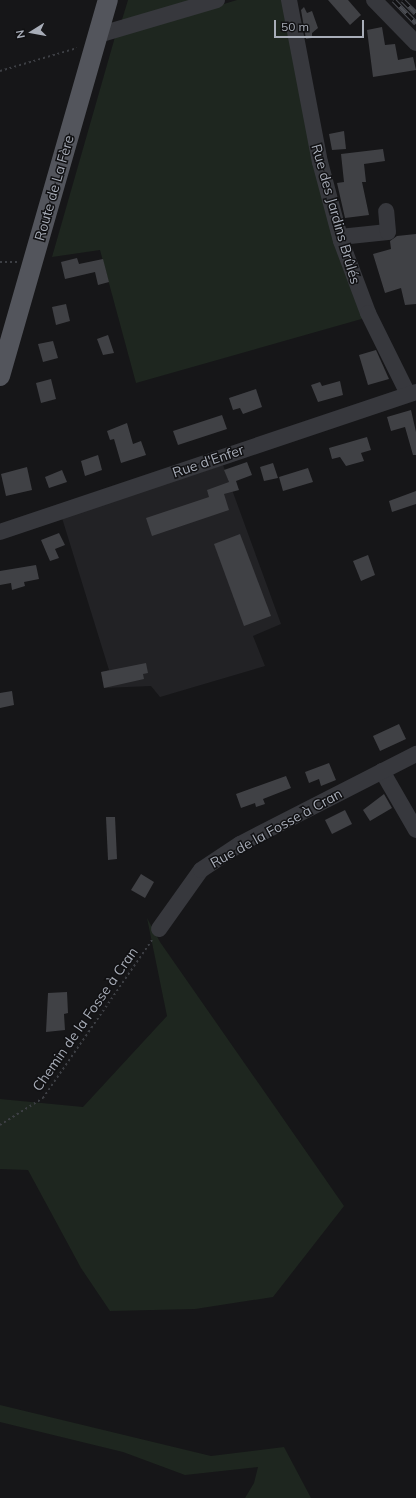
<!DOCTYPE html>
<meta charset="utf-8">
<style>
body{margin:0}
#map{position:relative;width:416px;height:1498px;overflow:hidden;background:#161618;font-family:Mulish,sans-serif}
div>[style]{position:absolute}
.built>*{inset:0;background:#222225}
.green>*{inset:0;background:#1e261f}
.building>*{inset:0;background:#404145}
.path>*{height:2px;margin-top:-1px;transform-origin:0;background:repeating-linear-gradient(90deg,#3d3f44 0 2px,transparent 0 5px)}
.minor>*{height:16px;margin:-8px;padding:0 8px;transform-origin:8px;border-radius:8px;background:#37383d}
.major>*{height:20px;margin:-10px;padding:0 10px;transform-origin:10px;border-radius:10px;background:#53555c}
.rail>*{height:4.5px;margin-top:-2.25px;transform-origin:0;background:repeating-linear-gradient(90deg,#111113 0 9px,#4a4c52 0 18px);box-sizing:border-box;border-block:1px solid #4a4c52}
span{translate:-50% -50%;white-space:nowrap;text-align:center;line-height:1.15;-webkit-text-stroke:3px #111113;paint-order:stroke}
.street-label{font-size:14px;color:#a8adb8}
.north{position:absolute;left:12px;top:12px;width:40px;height:40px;-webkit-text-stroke:3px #111113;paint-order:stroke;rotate:259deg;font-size:11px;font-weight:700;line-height:16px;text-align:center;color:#a8adb8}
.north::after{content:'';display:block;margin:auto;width:14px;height:18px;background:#a8adb8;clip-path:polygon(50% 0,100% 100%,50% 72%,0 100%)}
.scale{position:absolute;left:274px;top:20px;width:90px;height:18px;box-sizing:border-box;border:2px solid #a8adb8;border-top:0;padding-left:5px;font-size:12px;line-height:14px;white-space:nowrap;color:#a8adb8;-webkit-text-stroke:3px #111113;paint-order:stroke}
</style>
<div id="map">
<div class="built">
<i style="clip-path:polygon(223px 465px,281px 624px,253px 636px,265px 666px,160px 697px,151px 686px,104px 688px,101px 672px,109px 670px,62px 518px)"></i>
</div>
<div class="green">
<i style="clip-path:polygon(128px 0,200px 0,121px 23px)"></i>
<i style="clip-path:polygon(237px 0,284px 0,365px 318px,136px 383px,100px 250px,52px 257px,115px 37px)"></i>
<i style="clip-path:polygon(147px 918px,160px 942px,344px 1206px,273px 1297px,195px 1309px,110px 1311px,81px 1268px,28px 1170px,0 1169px,0 1099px,83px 1107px,167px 1016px)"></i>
<i style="clip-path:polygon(0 1405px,211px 1456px,284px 1447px,311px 1498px,245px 1498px,254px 1483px,258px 1467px,185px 1475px,123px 1452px,0 1422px)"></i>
</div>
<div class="building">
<i style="clip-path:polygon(328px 0,348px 0,361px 15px,350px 25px)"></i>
<i style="clip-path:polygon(304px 7px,307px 13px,312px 11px,318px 28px,312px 33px,312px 38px,306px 39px,301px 10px)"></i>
<i style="clip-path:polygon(382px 27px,385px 45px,395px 44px,398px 60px,413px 57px,416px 70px,373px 77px,367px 30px)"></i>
<i style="clip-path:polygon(344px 131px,346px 149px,332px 150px,329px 134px)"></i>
<i style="clip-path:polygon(383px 149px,385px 161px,364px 164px,366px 182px,362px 182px,369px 215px,345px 218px,337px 183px,344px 182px,341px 154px)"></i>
<i style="clip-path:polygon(416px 234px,416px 304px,405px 305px,401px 288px,385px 293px,373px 254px,391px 249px,390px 241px,397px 236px)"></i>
<i style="clip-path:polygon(77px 258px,79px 264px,103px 259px,109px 282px,98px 285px,95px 272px,65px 279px,61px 262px)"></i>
<i style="clip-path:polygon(66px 304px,70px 321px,56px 325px,52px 307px)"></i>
<i style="clip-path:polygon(108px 335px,114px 353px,103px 355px,97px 339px)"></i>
<i style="clip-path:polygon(53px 341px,58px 358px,43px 362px,38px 344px)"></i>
<i style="clip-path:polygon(376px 350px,389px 379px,368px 385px,359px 355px)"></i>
<i style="clip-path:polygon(51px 379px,56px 399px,41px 403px,36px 383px)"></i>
<i style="clip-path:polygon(340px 381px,343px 395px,318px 402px,311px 385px,320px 382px,322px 386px)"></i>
<i style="clip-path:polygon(256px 389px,262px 407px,243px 414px,240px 408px,233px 410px,229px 398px)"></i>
<i style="clip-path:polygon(411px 410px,416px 432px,416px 455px,413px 455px,405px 427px,391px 431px,387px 417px)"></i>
<i style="clip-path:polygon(222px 415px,227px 429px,178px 445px,173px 431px)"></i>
<i style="clip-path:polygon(127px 423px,133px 444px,141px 441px,146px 455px,121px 463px,114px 439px,110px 440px,107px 431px)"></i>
<i style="clip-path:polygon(367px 437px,371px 450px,361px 453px,364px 461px,346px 466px,340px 457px,332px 459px,329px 448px)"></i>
<i style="clip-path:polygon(98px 455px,102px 470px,85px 476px,81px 461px)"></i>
<i style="clip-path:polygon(247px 462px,252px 475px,236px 481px,239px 490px,224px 494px,229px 510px,152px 536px,146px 518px,209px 497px,207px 490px,229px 482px,224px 470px)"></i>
<i style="clip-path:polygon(273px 463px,278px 478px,264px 481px,260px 467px)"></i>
<i style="clip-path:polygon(27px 467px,32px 490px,6px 496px,1px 474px)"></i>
<i style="clip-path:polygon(308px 468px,313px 482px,283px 491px,279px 477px)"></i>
<i style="clip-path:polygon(62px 470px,67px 482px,49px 488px,45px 477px)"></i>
<i style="clip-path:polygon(416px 491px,416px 504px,392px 512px,389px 501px)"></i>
<i style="clip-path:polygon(59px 533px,65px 545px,55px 549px,59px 558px,50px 561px,41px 540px)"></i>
<i style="clip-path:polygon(240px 534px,271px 616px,244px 626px,214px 544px)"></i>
<i style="clip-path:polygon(368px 555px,375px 575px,361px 581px,353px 561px)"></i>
<i style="clip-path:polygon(36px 565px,39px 579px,24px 582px,25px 586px,12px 590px,11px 583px,0 585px,0 571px)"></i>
<i style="clip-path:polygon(146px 663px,148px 673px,143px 674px,144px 679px,104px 688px,101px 672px)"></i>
<i style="clip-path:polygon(12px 691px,14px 705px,0 708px,0 693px)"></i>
<i style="clip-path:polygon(399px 724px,406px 739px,380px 751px,373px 736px)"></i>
<i style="clip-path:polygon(329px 763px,336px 780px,321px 786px,319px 779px,309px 783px,305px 772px)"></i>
<i style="clip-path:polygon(286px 776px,291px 788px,263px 799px,265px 804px,256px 807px,255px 803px,241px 808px,236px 794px)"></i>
<i style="clip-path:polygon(384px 794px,392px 808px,370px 821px,363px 810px)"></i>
<i style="clip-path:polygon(345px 810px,352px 824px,332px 834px,325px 820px)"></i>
<i style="clip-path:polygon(106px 817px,115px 817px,117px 859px,108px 860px)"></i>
<i style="clip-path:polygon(141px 874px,154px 882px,145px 898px,131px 890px)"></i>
<i style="clip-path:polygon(67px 992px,68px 1013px,64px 1014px,65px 1030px,46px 1032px,48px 993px)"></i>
</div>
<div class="path">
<i style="left:0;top:71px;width:80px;rotate:-16.6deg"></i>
<i style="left:0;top:262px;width:17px"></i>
<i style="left:0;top:1125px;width:51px;rotate:-32.1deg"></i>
<i style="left:43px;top:1098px;width:192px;rotate:-55.4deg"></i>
</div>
<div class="minor">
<i style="left:289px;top:0;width:165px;rotate:79.2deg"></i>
<i style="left:320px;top:162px;width:82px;rotate:75.1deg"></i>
<i style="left:341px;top:241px;width:77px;rotate:69.4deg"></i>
<i style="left:368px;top:313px;width:90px;rotate:63.7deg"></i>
<i style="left:374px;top:0;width:60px;rotate:45.7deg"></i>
<i style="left:98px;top:35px;width:124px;rotate:-16.4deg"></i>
<i style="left:340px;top:237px;width:48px;rotate:-5.9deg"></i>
<i style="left:388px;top:232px;width:21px;rotate:-95deg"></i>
<i style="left:0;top:532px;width:439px;rotate:-18.6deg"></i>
<i style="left:382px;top:771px;width:68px;rotate:60deg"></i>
<i style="left:159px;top:929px;width:72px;rotate:-54.6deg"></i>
<i style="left:201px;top:870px;width:47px;rotate:-33.7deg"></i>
<i style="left:240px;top:844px;width:198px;rotate:-27.1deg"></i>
</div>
<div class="major">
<i style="left:0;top:376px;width:391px;rotate:-74deg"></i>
</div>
<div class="rail">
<i style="left:394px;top:0;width:32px;rotate:46deg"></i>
<i style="left:403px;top:0;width:18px;rotate:45deg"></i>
</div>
<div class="street-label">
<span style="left:54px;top:188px;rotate:-74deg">Route de La Fère</span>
<span style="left:336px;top:214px;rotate:74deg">Rue des Jardins Brûlés</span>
<span style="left:208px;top:461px;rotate:-19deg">Rue d'Enfer</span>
<span style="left:276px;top:828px;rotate:-29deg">Rue de la Fosse à Cran</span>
<span style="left:85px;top:1019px;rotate:-55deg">Chemin de la Fosse à Cran</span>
</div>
<div class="north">N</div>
<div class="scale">50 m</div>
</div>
